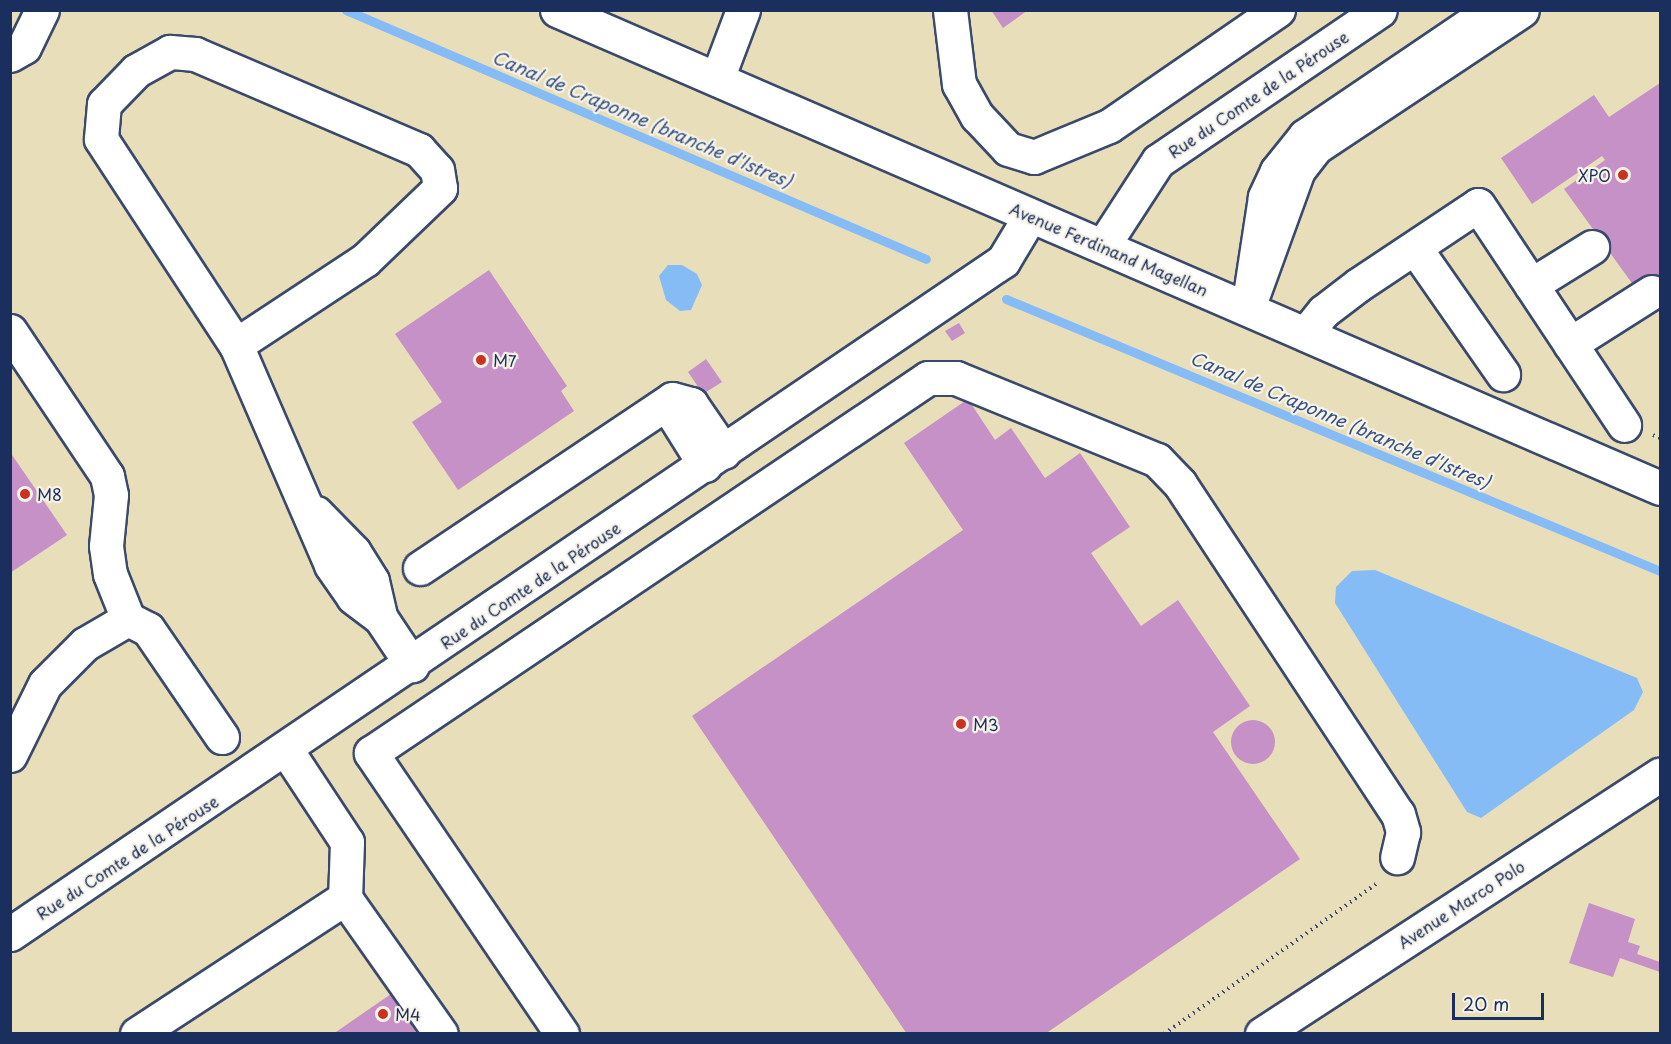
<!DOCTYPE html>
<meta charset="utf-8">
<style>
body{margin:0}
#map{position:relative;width:1671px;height:1044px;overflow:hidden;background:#e9deba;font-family:"Playpen Sans",sans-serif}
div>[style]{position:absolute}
.water>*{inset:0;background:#85bcf5}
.stream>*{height:9px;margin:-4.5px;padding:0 4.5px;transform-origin:4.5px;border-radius:4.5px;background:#85bcf5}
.building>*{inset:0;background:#c691c7}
.round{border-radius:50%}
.path>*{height:4px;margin-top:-2px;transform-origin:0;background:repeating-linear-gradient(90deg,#3a496c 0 1.5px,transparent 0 6px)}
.roads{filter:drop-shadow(2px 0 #3a496c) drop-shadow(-2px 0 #3a496c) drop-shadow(0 2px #3a496c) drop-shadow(0 -2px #3a496c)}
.minor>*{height:33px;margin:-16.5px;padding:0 16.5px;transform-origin:16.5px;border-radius:16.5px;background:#fff}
.dots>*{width:16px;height:16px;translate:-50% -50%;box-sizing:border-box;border:3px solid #f7f3e8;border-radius:50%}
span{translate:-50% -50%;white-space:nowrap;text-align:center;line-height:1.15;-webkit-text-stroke:4.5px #f7f3e8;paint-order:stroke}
.street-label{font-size:16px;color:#1b2f5e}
.poi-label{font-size:16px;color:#1b2f5e}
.right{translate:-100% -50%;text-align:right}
.left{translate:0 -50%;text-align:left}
.water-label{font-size:18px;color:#365284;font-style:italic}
.frame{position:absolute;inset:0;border:12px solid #1b2f5e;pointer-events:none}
.scale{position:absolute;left:1452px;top:993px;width:92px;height:27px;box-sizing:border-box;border:3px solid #1b2f5e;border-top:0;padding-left:8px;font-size:18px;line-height:21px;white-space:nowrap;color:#1b2f5e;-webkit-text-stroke:4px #f7f3e8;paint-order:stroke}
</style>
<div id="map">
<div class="water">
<i style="clip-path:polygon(668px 265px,682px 265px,697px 274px,702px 285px,691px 310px,680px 311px,666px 300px,659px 276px)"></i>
<i style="clip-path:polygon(1375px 570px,1637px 678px,1643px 692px,1634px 710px,1481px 818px,1467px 812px,1335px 603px,1336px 587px,1352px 571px)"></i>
</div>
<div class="stream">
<i style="left:346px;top:10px;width:631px;rotate:23.23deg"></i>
<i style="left:1006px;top:299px;width:708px;rotate:22.58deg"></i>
</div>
<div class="building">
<i style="clip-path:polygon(991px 10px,1028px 10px,1003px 28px)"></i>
<i style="clip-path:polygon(1660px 83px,1660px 292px,1649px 276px,1634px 286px,1564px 189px,1605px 160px,1602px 156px,1532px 204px,1501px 158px,1594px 95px,1609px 117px)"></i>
<i style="clip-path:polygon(489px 270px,567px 386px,561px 391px,574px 411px,458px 490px,412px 422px,442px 402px,395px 334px)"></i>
<i style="clip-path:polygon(959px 323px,965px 333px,952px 341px,945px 331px)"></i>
<i style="clip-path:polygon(706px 359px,722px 382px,703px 394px,688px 372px)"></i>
<i style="clip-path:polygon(968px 399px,995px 440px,1011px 428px,1045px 478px,1080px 453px,1130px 527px,1091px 553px,1141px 626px,1178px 600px,1250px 706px,1213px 732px,1300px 859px,1045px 1034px,907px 1034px,692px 716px,963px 530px,904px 443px)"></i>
<i style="clip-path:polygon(10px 452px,67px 535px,10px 573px)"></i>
<i class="round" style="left:1231px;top:720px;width:44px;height:44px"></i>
<i style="clip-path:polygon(1589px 903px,1635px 919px,1628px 942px,1640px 946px,1637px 954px,1660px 962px,1660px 972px,1620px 958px,1613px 977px,1569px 963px)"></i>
<i style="clip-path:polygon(391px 994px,417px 1034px,333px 1034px)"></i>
</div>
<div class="path">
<i style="left:1653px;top:435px;width:8px;rotate:23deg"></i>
<i style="left:1164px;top:1034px;width:263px;rotate:-35.3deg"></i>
</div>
<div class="roads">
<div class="minor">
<i style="left:557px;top:10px;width:1202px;rotate:23.43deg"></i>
<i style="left:950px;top:10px;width:75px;rotate:83.1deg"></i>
<i style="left:959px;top:84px;width:37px;rotate:61deg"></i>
<i style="left:977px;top:116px;width:45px;rotate:46.8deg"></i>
<i style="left:1008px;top:149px;width:27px;rotate:17deg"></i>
<i style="left:1034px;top:157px;width:81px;rotate:-22.5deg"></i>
<i style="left:1109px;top:126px;width:205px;rotate:-34.5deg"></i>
<i style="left:1491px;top:10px;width:225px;rotate:145.9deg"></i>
<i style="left:1305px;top:136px;width:45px;rotate:128.7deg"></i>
<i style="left:1277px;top:171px;width:29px;rotate:115deg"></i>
<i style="left:1265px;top:197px;width:112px;rotate:98.7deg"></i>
<i style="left:1248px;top:308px;width:147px;rotate:-70.1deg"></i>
<i style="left:1298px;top:170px;width:29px;rotate:-52deg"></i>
<i style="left:1316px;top:147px;width:247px;rotate:-33.6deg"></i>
<i style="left:10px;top:55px;width:16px;rotate:-30deg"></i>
<i style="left:24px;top:47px;width:41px;rotate:-64.1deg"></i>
<i style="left:717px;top:79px;width:74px;rotate:-69.4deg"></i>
<i style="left:1104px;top:244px;width:99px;rotate:-57deg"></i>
<i style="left:1158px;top:161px;width:268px;rotate:-34.2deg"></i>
<i style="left:1415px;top:248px;width:154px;rotate:55.1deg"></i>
<i style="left:1531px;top:285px;width:72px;rotate:-31.9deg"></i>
<i style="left:10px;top:331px;width:174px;rotate:56.2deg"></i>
<i style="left:107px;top:476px;width:19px;rotate:78deg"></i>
<i style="left:111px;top:495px;width:51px;rotate:95.6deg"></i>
<i style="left:106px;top:546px;width:28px;rotate:82deg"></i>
<i style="left:110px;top:574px;width:48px;rotate:68.2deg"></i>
<i style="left:1306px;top:333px;width:28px;rotate:-51deg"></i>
<i style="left:1324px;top:311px;width:43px;rotate:-37.4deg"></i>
<i style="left:1358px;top:285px;width:144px;rotate:-33.7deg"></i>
<i style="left:1478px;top:205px;width:264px;rotate:56.4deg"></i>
<i style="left:1570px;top:344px;width:97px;rotate:-32.4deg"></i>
<i style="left:236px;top:345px;width:154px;rotate:-33.4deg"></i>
<i style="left:365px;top:260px;width:104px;rotate:-43.8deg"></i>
<i style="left:440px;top:188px;width:18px;rotate:-99deg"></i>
<i style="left:437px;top:170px;width:27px;rotate:-132deg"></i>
<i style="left:419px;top:150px;width:244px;rotate:-156.8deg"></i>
<i style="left:195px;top:54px;width:25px;rotate:-175deg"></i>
<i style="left:170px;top:52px;width:39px;rotate:151deg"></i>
<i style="left:136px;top:71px;width:46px;rotate:134.1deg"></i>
<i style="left:104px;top:104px;width:35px;rotate:95deg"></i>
<i style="left:101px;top:139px;width:246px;rotate:56.8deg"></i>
<i style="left:236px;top:345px;width:240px;rotate:66.6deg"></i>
<i style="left:331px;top:565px;width:39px;rotate:55deg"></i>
<i style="left:353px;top:597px;width:34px;rotate:37deg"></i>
<i style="left:380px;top:617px;width:58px;rotate:56.3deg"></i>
<i style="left:705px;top:465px;width:57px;rotate:-122deg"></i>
<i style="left:675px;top:417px;width:18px;rotate:-99deg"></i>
<i style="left:672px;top:399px;width:20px;rotate:15deg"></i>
<i style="left:691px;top:404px;width:58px;rotate:55.5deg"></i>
<i style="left:316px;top:513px;width:54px;rotate:45.7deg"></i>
<i style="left:354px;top:552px;width:34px;rotate:58deg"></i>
<i style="left:372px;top:581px;width:37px;rotate:77deg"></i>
<i style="left:420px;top:568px;width:303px;rotate:-33.8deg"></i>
<i style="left:287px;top:751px;width:109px;rotate:56.6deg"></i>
<i style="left:347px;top:842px;width:56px;rotate:92deg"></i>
<i style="left:345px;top:898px;width:166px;rotate:54.8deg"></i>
<i style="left:10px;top:755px;width:79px;rotate:-63.8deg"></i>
<i style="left:45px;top:684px;width:57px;rotate:-45deg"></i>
<i style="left:85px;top:644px;width:50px;rotate:-30.2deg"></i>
<i style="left:128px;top:619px;width:22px;rotate:27deg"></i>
<i style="left:148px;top:629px;width:131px;rotate:55.6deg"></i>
<i style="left:10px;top:934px;width:1200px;rotate:-34.13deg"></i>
<i style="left:1003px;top:261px;width:52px;rotate:-59deg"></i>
<i style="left:137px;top:1034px;width:249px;rotate:-33.2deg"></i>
<i style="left:562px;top:1034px;width:340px;rotate:-124.2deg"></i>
<i style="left:371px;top:753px;width:671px;rotate:-33.95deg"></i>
<i style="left:928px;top:378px;width:28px"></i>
<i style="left:956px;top:378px;width:217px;rotate:22.2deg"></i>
<i style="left:1157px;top:460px;width:33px;rotate:46deg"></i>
<i style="left:1180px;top:484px;width:396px;rotate:56.6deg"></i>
<i style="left:1398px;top:814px;width:19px;rotate:74deg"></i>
<i style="left:1403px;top:832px;width:26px;rotate:103deg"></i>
<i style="left:1262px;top:1034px;width:475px;rotate:-33.1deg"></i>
</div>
</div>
<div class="dots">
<i style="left:1623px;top:175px;background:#c8321e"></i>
<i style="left:481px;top:360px;background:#c8321e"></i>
<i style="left:25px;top:494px;background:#c8321e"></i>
<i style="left:961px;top:724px;background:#c8321e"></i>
<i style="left:383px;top:1014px;background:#c8321e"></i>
</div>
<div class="street-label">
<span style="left:1258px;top:94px;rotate:-34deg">Rue du Comte de la Pérouse</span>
<span style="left:1109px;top:249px;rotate:23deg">Avenue Ferdinand Magellan</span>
<span style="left:530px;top:585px;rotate:-34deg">Rue du Comte de la Pérouse</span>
<span style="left:127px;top:857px;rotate:-33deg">Rue du Comte de la Pérouse</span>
<span style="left:1461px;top:904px;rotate:-33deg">Avenue Marco Polo</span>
</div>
<div class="poi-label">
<span class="right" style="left:1611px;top:175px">XPO</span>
<span class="left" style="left:493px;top:360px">M7</span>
<span class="left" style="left:37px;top:494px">M8</span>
<span class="left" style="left:973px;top:724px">M3</span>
<span class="left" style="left:395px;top:1014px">M4</span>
</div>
<div class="water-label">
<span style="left:642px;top:119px;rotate:23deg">Canal de Craponne (branche d'Istres)</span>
<span style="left:1340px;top:420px;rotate:23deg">Canal de Craponne (branche d'Istres)</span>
</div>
<div class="frame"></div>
<div class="scale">20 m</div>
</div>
